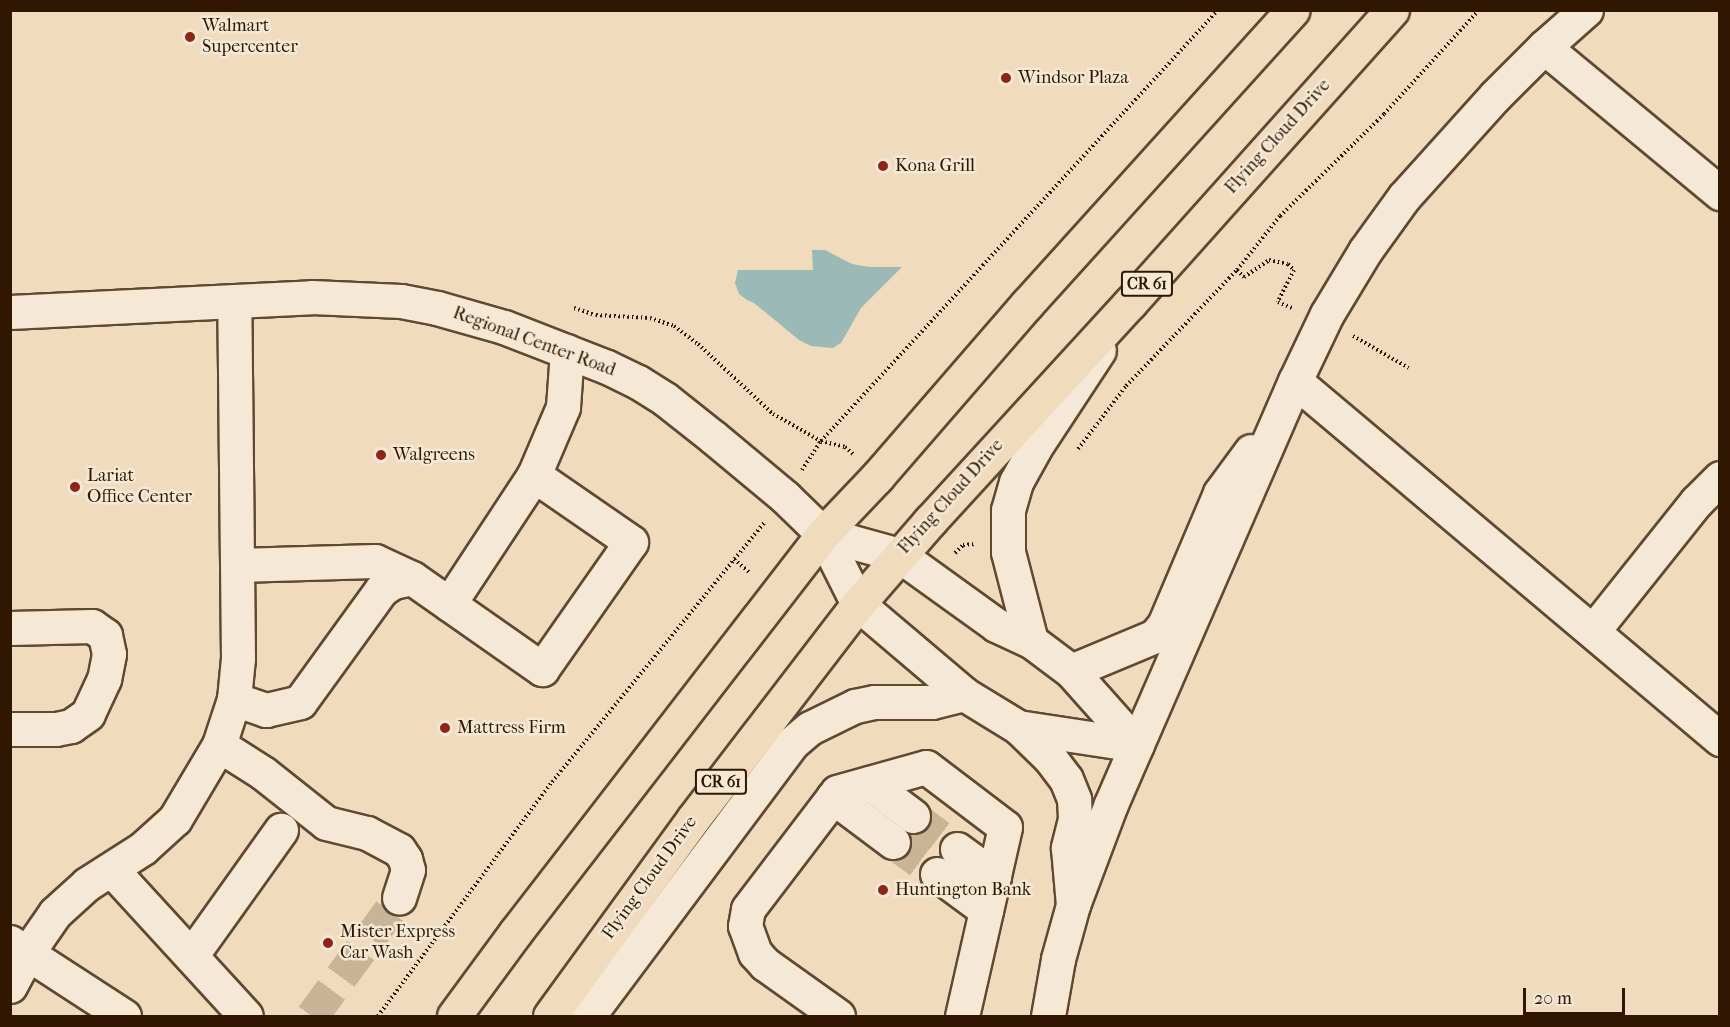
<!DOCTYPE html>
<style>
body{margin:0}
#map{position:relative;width:1730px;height:1027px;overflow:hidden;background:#f0dbbe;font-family:"IM FELL French Canon",serif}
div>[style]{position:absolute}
.water>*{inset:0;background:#9bbab6}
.minor-tunnel>*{height:33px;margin-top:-16.5px;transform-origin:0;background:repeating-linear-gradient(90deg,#cab498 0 33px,transparent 0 49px)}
.path>*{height:4px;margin-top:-2px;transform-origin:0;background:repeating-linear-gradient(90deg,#311701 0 1.5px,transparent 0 4.5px)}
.roads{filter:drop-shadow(2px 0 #614830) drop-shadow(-2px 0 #614830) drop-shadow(0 2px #614830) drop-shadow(0 -2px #614830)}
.minor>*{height:33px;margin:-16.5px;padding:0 16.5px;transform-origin:16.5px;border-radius:16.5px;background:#f5e8d5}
.major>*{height:33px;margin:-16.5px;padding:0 16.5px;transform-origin:16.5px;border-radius:16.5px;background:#f0dbbe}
.dots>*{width:16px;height:16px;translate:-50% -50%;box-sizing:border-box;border:3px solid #f5e8d5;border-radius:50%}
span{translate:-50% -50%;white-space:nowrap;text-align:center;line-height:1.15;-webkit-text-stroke:5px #f5e8d5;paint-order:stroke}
.shield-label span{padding:2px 4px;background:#f5e8d5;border:2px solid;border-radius:4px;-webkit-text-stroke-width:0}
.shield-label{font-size:16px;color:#311701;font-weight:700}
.poi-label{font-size:18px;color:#311701}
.left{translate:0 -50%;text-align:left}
.street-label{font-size:18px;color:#311701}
.frame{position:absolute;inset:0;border:12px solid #311701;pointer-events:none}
.scale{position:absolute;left:1523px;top:988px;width:102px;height:27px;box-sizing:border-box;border:3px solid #311701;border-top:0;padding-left:8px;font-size:18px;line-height:21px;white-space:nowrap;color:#311701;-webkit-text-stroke:4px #f5e8d5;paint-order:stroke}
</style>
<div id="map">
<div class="water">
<i style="clip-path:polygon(812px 250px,825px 250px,852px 264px,869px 267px,902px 267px,861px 308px,841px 343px,833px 348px,811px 346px,799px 340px,754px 303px,747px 300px,739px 294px,735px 283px,738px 270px,813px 270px)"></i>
</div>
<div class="minor-tunnel">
<i style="left:913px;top:816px;width:55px;rotate:36.9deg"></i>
<i style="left:893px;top:842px;width:54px;rotate:36deg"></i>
<i style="left:312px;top:1016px;width:147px;rotate:-53.6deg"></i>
</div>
<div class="path">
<i style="left:1237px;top:270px;width:10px;rotate:45deg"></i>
<i style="left:1244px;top:277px;width:30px;rotate:-34deg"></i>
<i style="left:1269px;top:260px;width:19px;rotate:12deg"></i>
<i style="left:1288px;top:264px;width:8px;rotate:45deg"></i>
<i style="left:1294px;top:270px;width:36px;rotate:117deg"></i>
<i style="left:1278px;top:302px;width:15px;rotate:23deg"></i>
<i style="left:574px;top:308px;width:23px;rotate:18deg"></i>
<i style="left:596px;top:315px;width:54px;rotate:3.2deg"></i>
<i style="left:650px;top:318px;width:25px;rotate:18deg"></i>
<i style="left:674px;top:326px;width:30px;rotate:37deg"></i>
<i style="left:698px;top:344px;width:103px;rotate:43deg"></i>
<i style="left:773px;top:414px;width:55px;rotate:29.4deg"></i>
<i style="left:821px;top:441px;width:25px;rotate:14deg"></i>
<i style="left:845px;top:447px;width:11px;rotate:41deg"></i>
<i style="left:1353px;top:336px;width:64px;rotate:29.7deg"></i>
<i style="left:1078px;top:449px;width:79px;rotate:-52.7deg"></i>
<i style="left:1126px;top:386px;width:161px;rotate:-46.3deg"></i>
<i style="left:1237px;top:270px;width:69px;rotate:-51.5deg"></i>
<i style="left:1280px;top:216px;width:146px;rotate:-44.4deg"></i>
<i style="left:1384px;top:114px;width:141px;rotate:-47.6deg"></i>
<i style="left:802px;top:470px;width:35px;rotate:-57deg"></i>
<i style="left:821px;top:441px;width:586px;rotate:-47.35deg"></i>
<i style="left:955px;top:553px;width:11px;rotate:-45deg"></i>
<i style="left:963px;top:545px;width:11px;rotate:-5deg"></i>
<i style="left:734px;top:559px;width:21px;rotate:41deg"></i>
<i style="left:378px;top:1016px;width:292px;rotate:-53.4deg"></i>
<i style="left:552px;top:782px;width:336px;rotate:-50.7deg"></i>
</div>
<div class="roads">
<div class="minor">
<i style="left:1544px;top:47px;width:229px;rotate:39.7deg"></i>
<i style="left:10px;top:312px;width:302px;rotate:-2.8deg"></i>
<i style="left:312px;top:297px;width:89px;rotate:2.6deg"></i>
<i style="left:401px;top:301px;width:37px;rotate:11deg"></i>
<i style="left:437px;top:308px;width:70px;rotate:15.8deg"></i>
<i style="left:504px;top:327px;width:110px;rotate:21.2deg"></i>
<i style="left:607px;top:367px;width:34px;rotate:26deg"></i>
<i style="left:638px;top:382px;width:32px;rotate:32deg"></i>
<i style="left:665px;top:399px;width:61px;rotate:38.4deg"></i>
<i style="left:713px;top:437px;width:94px;rotate:39.8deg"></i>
<i style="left:785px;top:497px;width:53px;rotate:44.2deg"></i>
<i style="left:823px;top:534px;width:78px;rotate:63.4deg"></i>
<i style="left:858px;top:604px;width:139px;rotate:40.3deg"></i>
<i style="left:964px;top:694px;width:63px;rotate:31.4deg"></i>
<i style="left:1018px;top:727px;width:45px;rotate:44.1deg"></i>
<i style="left:1050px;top:758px;width:26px;rotate:53deg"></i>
<i style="left:1066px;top:779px;width:22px;rotate:68deg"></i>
<i style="left:1074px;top:799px;width:20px;rotate:87deg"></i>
<i style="left:1075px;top:819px;width:30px;rotate:104deg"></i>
<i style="left:1068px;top:848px;width:57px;rotate:85deg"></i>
<i style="left:1295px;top:381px;width:556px;rotate:40.11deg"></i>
<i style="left:823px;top:534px;width:79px;rotate:15.4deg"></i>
<i style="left:899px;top:555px;width:120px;rotate:35.8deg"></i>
<i style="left:996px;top:625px;width:38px;rotate:25deg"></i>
<i style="left:1031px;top:641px;width:50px;rotate:36.9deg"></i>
<i style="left:1071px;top:671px;width:99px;rotate:48.3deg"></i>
<i style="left:237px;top:565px;width:138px;rotate:-1.7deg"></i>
<i style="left:375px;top:561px;width:41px;rotate:24.7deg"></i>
<i style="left:449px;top:604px;width:154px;rotate:-56.6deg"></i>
<i style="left:534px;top:475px;width:74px;rotate:-66.9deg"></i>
<i style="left:563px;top:407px;width:56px;rotate:-85.9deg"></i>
<i style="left:10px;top:628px;width:82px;rotate:-1.4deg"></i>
<i style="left:92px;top:626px;width:16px;rotate:35deg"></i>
<i style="left:105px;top:635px;width:19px;rotate:78deg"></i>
<i style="left:109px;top:654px;width:25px;rotate:101deg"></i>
<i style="left:104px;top:679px;width:38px;rotate:115deg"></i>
<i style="left:88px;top:714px;width:21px;rotate:145deg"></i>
<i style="left:71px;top:726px;width:15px;rotate:169deg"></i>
<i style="left:56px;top:729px;width:46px;rotate:180deg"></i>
<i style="left:1593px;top:631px;width:165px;rotate:-51.4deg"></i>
<i style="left:1696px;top:502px;width:34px;rotate:-45deg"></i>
<i style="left:1031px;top:641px;width:92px;rotate:-104.5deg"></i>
<i style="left:1008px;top:552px;width:42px;rotate:-90deg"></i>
<i style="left:1008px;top:510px;width:29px;rotate:-74deg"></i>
<i style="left:1016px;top:482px;width:38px;rotate:-61deg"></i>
<i style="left:1034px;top:449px;width:118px;rotate:-56.7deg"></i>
<i style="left:1071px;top:671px;width:91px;rotate:-22.6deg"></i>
<i style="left:1155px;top:636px;width:14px;rotate:-51deg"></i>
<i style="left:1164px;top:625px;width:143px;rotate:-67deg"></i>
<i style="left:1220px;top:493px;width:52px;rotate:-53.6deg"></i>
<i style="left:234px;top:699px;width:34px;rotate:19deg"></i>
<i style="left:266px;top:710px;width:35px;rotate:-13deg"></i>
<i style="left:300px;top:702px;width:138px;rotate:-54.1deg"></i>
<i style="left:381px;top:590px;width:14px;rotate:-34deg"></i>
<i style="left:393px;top:582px;width:19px;rotate:-12deg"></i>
<i style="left:412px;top:578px;width:159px;rotate:35deg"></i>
<i style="left:542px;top:669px;width:155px;rotate:-55deg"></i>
<i style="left:631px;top:542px;width:118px;rotate:-145.4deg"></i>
<i style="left:1018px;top:727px;width:120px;rotate:8.6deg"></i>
<i style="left:219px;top:745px;width:52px;rotate:32.5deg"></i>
<i style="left:263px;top:773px;width:80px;rotate:38.4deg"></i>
<i style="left:326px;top:823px;width:42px;rotate:13.7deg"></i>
<i style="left:367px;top:833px;width:36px;rotate:28deg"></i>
<i style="left:399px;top:850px;width:11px;rotate:56deg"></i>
<i style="left:405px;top:859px;width:11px;rotate:75deg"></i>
<i style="left:408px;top:870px;width:29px;rotate:108deg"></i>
<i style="left:869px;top:783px;width:55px;rotate:36.9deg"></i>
<i style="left:833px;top:797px;width:75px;rotate:36.9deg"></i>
<i style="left:957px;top:849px;width:46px;rotate:36.1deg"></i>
<i style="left:112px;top:870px;width:198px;rotate:47.5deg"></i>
<i style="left:937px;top:874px;width:61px;rotate:36.3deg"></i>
<i style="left:10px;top:942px;width:136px;rotate:33deg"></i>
<i style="left:191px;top:956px;width:155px;rotate:-54.5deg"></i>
<i style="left:10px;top:986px;width:38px;rotate:-62deg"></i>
<i style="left:28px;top:952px;width:47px;rotate:-55.3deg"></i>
<i style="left:55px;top:913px;width:43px;rotate:-42.2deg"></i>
<i style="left:87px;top:884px;width:67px;rotate:-32.7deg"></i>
<i style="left:143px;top:848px;width:43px;rotate:-42.2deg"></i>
<i style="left:175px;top:819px;width:86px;rotate:-59.3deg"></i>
<i style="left:219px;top:745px;width:48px;rotate:-71.9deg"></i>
<i style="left:234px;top:699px;width:41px;rotate:-84.4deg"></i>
<i style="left:238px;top:658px;width:357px;rotate:-90.6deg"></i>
<i style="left:588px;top:1016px;width:341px;rotate:-53.2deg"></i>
<i style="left:792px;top:743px;width:23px;rotate:-40deg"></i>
<i style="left:810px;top:728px;width:50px;rotate:-26.1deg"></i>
<i style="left:855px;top:706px;width:19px;rotate:-12deg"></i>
<i style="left:874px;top:702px;width:58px"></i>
<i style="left:932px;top:702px;width:33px;rotate:-14deg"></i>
<i style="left:838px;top:1016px;width:90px;rotate:-144.5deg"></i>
<i style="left:765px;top:964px;width:15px;rotate:-132deg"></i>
<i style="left:755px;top:953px;width:29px;rotate:-110deg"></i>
<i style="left:745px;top:926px;width:17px;rotate:-80deg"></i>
<i style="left:748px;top:909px;width:147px;rotate:-52.7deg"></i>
<i style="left:837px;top:792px;width:92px;rotate:-15.7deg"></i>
<i style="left:926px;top:767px;width:99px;rotate:37.2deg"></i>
<i style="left:1005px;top:827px;width:194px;rotate:102.8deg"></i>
<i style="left:1048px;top:1016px;width:58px;rotate:-80deg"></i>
<i style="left:1058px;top:959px;width:56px;rotate:-74.5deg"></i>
<i style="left:1073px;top:905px;width:108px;rotate:-69.4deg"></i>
<i style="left:1111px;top:804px;width:461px;rotate:-66.5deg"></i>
<i style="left:1295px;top:381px;width:74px;rotate:-64.5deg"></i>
<i style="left:1327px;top:314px;width:74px;rotate:-58.9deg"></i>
<i style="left:1365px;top:251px;width:67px;rotate:-54.2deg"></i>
<i style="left:1404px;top:197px;width:136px;rotate:-48deg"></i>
<i style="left:1495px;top:96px;width:69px;rotate:-45deg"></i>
<i style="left:1544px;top:47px;width:56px;rotate:-41.4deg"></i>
</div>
<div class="major">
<i style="left:454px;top:1016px;width:103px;rotate:-53.7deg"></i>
<i style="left:515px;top:933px;width:504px;rotate:-52.33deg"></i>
<i style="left:823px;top:534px;width:79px;rotate:-46.5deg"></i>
<i style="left:877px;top:477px;width:229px;rotate:-49.1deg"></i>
<i style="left:1027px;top:304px;width:396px;rotate:-47.9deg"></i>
<i style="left:550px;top:1016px;width:243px;rotate:-54deg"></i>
<i style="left:693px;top:819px;width:271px;rotate:-52.5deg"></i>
<i style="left:858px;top:604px;width:110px;rotate:-49.1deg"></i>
<i style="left:930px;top:521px;width:296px;rotate:-47.5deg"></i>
<i style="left:1130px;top:303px;width:393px;rotate:-48.2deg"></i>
</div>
</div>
<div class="dots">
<i style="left:190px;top:37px;background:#8f2418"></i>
<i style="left:1006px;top:78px;background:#8f2418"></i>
<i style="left:883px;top:166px;background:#8f2418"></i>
<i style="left:381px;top:455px;background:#8f2418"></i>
<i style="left:75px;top:487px;background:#8f2418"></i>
<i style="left:445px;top:728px;background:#8f2418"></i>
<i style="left:883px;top:890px;background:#8f2418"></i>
<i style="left:328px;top:943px;background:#8f2418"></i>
</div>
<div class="shield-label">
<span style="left:1147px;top:284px">CR 61</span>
<span style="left:721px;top:782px">CR 61</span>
</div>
<div class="poi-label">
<span class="left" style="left:202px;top:37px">Walmart<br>Supercenter</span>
<span class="left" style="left:1018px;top:78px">Windsor Plaza</span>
<span class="left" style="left:895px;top:166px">Kona Grill</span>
<span class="left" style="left:393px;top:455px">Walgreens</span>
<span class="left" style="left:87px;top:487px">Lariat<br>Office Center</span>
<span class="left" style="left:457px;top:728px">Mattress Firm</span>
<span class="left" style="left:895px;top:890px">Huntington Bank</span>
<span class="left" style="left:340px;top:943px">Mister Express<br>Car Wash</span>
</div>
<div class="street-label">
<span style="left:1278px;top:137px;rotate:-48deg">Flying Cloud Drive</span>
<span style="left:534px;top:342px;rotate:20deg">Regional Center Road</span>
<span style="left:951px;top:497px;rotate:-48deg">Flying Cloud Drive</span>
<span style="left:650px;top:878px;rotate:-54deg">Flying Cloud Drive</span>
</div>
<div class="frame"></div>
<div class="scale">20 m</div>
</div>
